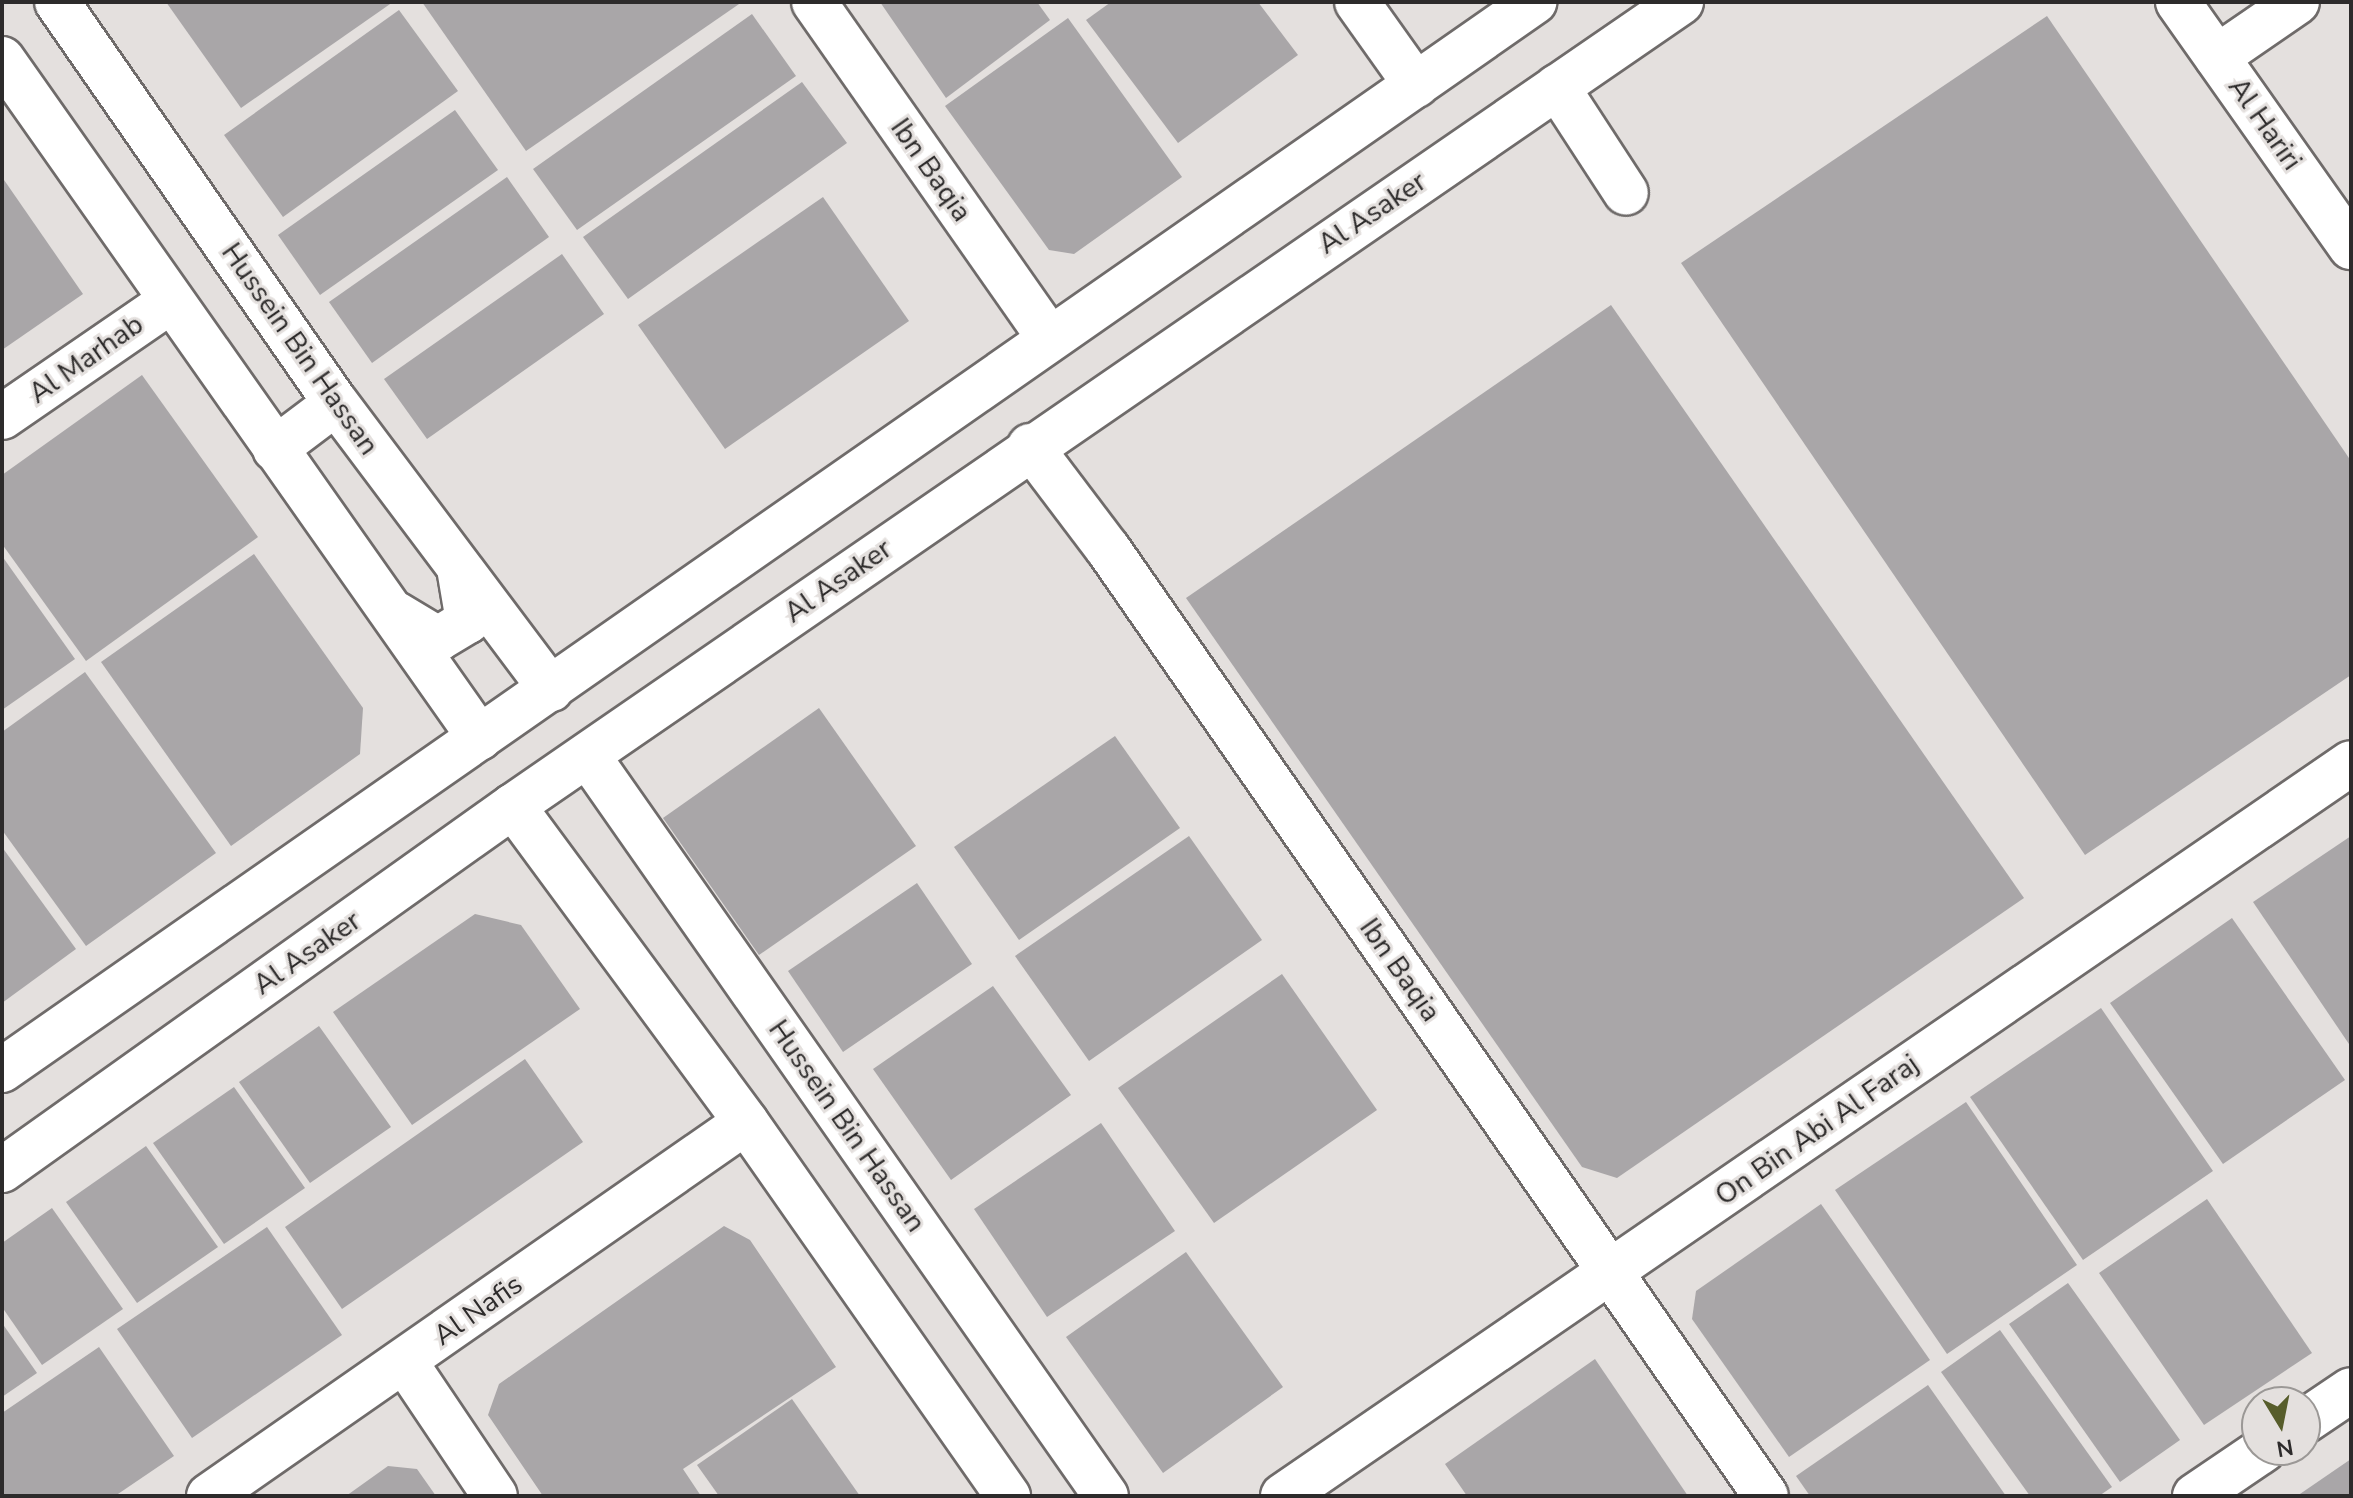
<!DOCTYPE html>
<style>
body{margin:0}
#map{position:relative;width:2353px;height:1498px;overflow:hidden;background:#e4e0de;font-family:"Nunito Sans",sans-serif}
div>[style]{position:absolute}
.building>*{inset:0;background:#a9a6a8}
.roads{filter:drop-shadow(2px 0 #6f6b6a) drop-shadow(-2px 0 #6f6b6a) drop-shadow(0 2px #6f6b6a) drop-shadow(0 -2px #6f6b6a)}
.minor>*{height:44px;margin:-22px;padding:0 22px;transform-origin:22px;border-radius:22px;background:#fff}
span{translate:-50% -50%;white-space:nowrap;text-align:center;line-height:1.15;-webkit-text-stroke:6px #e4e0de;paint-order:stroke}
.street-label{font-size:28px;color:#2d2b2b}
.frame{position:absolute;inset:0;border:4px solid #2d2b2b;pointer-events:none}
.north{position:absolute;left:2241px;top:1386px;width:80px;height:80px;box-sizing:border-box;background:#e4e0de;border:2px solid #9b9896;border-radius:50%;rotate:170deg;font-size:22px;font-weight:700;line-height:32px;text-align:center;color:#2d2b2b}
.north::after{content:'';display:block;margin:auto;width:28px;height:36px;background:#575d2b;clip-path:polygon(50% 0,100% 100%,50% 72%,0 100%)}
</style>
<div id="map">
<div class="building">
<i style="clip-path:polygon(166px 2px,393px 2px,241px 108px)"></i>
<i style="clip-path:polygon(422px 2px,742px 2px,526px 151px)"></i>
<i style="clip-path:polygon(880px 2px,1037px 2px,1050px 20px,946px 98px)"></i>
<i style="clip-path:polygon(1111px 2px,1258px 2px,1298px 55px,1178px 143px,1086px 20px)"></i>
<i style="clip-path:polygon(399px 10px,458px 91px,283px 217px,224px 135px)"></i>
<i style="clip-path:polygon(752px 14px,796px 76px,577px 230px,533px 169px)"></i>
<i style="clip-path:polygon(2047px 16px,2351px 461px,2351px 675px,2085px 855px,1681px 263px)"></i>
<i style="clip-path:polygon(1068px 18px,1182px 177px,1074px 254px,1049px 250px,945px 106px)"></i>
<i style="clip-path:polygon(802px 82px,847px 143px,628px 299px,583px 237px)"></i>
<i style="clip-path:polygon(455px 110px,498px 170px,320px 295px,278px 235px)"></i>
<i style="clip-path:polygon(2px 177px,83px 294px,2px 350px)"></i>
<i style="clip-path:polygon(507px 177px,549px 237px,372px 363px,329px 302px)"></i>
<i style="clip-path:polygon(823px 197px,909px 321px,725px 449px,638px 325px)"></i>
<i style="clip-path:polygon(562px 254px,604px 314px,427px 439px,384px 379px)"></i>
<i style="clip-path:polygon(1611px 305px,2024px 898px,1617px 1178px,1582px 1167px,1186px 598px)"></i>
<i style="clip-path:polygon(142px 375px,258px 537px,86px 661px,2px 544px,2px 475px)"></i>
<i style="clip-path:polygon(254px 554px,363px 708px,360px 754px,231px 846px,101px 662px)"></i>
<i style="clip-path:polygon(2px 556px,75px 659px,2px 710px)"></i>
<i style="clip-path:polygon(85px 672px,216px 853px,86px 946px,2px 830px,2px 732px)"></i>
<i style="clip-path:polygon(819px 708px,916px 846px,759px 955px,663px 818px)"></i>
<i style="clip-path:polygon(1115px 736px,1180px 828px,1019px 940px,954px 847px)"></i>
<i style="clip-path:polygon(1189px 836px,1262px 940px,1089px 1061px,1015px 956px)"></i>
<i style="clip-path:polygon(2351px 836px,2351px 1047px,2253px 902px)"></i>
<i style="clip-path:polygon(2px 847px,76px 949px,2px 1003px)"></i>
<i style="clip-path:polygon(917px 883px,972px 964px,843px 1052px,788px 971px)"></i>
<i style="clip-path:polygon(475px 914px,521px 925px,580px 1009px,412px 1125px,333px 1012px)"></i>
<i style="clip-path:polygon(2232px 918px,2345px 1080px,2223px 1164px,2110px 1003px)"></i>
<i style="clip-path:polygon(1282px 974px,1377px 1110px,1214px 1223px,1118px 1088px)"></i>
<i style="clip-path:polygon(993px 986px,1071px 1095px,951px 1180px,873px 1069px)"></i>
<i style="clip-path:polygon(2101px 1008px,2213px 1171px,2083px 1260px,1970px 1097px)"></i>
<i style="clip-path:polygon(319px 1026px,391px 1127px,310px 1183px,239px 1082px)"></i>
<i style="clip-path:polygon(525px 1059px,583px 1142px,342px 1309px,285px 1227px)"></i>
<i style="clip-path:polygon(234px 1087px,305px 1188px,224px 1244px,153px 1143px)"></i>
<i style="clip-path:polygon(1966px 1102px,2077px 1265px,1947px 1354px,1835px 1190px)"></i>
<i style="clip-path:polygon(1101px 1123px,1175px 1231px,1047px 1317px,974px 1209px)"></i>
<i style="clip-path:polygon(146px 1146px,218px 1247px,137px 1303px,66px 1202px)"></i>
<i style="clip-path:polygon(2207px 1199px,2312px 1353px,2204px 1425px,2099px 1273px)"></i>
<i style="clip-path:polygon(1821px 1204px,1930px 1360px,1789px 1457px,1692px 1319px,1696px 1291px)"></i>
<i style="clip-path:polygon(52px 1208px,123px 1309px,42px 1365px,2px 1307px,2px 1243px)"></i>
<i style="clip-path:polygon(724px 1226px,750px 1240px,836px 1367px,683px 1469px,701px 1496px,543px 1496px,488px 1415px,499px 1384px)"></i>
<i style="clip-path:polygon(267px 1227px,342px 1335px,192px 1438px,117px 1329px)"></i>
<i style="clip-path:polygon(1186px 1252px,1283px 1387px,1163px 1473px,1066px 1337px)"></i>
<i style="clip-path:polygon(2068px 1283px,2180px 1440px,2120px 1482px,2009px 1324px)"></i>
<i style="clip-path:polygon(2px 1323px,37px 1373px,2px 1397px)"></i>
<i style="clip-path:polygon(2000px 1330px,2112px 1487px,2099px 1496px,2030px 1496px,1941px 1372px)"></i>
<i style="clip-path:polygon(99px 1347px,174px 1456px,115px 1496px,2px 1496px,2px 1413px)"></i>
<i style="clip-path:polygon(1595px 1359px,1688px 1496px,1467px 1496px,1445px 1464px)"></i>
<i style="clip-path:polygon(1928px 1385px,2006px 1496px,1810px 1496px,1796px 1476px)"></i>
<i style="clip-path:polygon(792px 1399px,860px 1496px,719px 1496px,697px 1465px)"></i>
<i style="clip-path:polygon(2351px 1459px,2351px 1496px,2297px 1496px)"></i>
<i style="clip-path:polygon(388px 1466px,417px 1469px,436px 1496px,346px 1496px)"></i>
</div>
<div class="roads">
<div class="minor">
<i style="left:57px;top:2px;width:489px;rotate:55.2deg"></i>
<i style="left:336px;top:403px;width:358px;rotate:53.1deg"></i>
<i style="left:814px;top:2px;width:410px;rotate:55deg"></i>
<i style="left:1357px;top:2px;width:102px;rotate:54.6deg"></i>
<i style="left:2178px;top:2px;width:300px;rotate:54.8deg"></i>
<i style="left:2217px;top:57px;width:97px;rotate:-34.5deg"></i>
<i style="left:2px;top:59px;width:830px;rotate:54.86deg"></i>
<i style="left:1557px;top:87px;width:126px;rotate:56.9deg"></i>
<i style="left:2px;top:417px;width:205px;rotate:-34.5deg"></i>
<i style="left:1030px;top:446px;width:129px;rotate:52.9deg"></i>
<i style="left:1108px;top:549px;width:1153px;rotate:55.21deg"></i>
<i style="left:275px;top:449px;width:76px;rotate:-37deg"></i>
<i style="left:396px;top:614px;width:49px;rotate:30.8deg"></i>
<i style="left:438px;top:639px;width:35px;rotate:-31deg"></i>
<i style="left:468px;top:621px;width:54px;rotate:-99.6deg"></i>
<i style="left:588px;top:756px;width:903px;rotate:55.01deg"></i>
<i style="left:513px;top:806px;width:393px;rotate:53.6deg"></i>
<i style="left:746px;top:1122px;width:457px;rotate:55deg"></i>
<i style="left:2px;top:1070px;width:1868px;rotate:-34.88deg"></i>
<i style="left:2px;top:1170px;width:627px;rotate:-35.46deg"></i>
<i style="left:513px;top:806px;width:1418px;rotate:-34.54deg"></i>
<i style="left:405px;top:1362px;width:161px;rotate:56.1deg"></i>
<i style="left:2305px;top:1421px;width:55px;rotate:-34deg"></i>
<i style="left:209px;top:1496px;width:654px;rotate:-34.86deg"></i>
<i style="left:1283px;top:1496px;width:1295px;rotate:-34.46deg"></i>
<i style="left:2195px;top:1496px;width:82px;rotate:-34.1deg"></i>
</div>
</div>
<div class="street-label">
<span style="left:2265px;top:124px;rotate:55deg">Al Hariri</span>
<span style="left:931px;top:170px;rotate:55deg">Ibn Baqia</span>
<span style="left:1372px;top:213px;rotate:-34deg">Al Asaker</span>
<span style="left:300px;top:349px;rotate:55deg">Hussein Bin Hassan</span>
<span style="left:86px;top:359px;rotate:-35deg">Al Marhab</span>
<span style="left:838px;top:581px;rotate:-35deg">Al Asaker</span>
<span style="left:307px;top:953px;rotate:-35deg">Al Asaker</span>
<span style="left:1400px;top:970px;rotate:55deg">Ibn Baqia</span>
<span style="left:847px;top:1126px;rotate:55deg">Hussein Bin Hassan</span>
<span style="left:1817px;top:1130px;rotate:-35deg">On Bin Abi Al Faraj</span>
<span style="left:478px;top:1310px;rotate:-35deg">Al Nafis</span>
</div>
<div class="frame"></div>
<div class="north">N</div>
</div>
